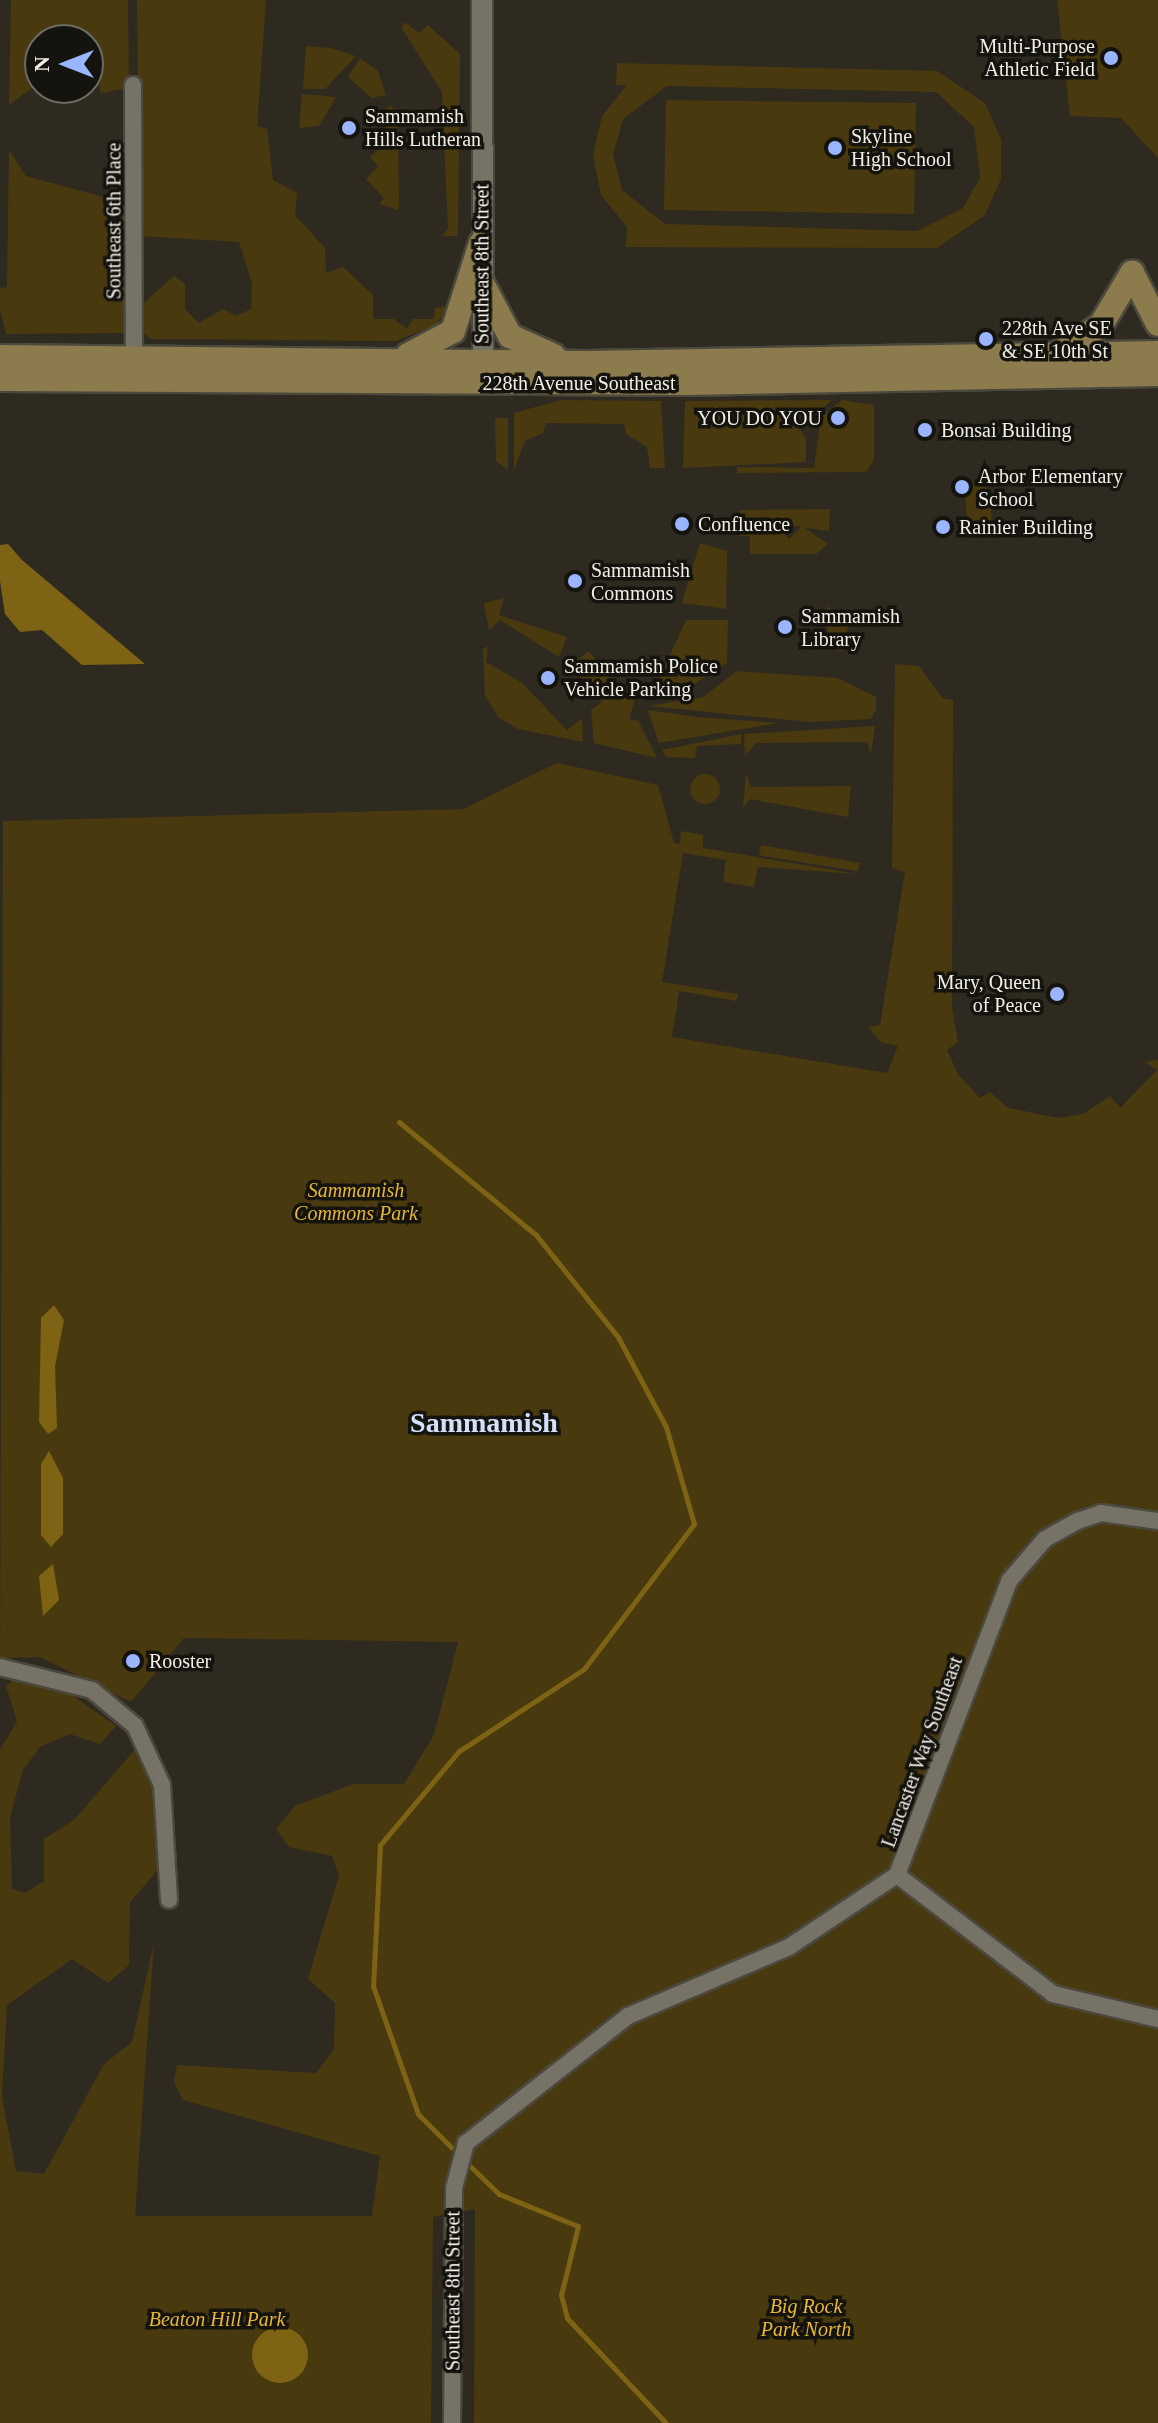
<!DOCTYPE html>
<style>
body{margin:0}
#map{position:relative;width:1158px;height:2423px;overflow:hidden;background:#2f2a20;font-family:"Times New Roman",serif}
div>[style]{position:absolute}
.green>*{inset:0;background:#49390e}
.round{border-radius:50%}
.water>*{inset:0;background:#7e6314}
.stream>*{height:5px;margin:-2.5px;padding:0 2.5px;transform-origin:2.5px;border-radius:2.5px;background:#7e6314}
.roads{filter:drop-shadow(2px 0 #4b483e) drop-shadow(-2px 0 #4b483e) drop-shadow(0 2px #4b483e) drop-shadow(0 -2px #4b483e)}
.minor>*{height:16px;margin:-8px;padding:0 8px;transform-origin:8px;border-radius:8px;background:#777266}
.tertiary>*{height:20px;margin:-10px;padding:0 10px;transform-origin:10px;border-radius:10px;background:#777266}
.secondary>*{height:24px;margin:-12px;padding:0 12px;transform-origin:12px;border-radius:12px;background:#8b7b4d}
.dots>*{width:22px;height:22px;translate:-50% -50%;box-sizing:border-box;border:4px solid #15130e;border-radius:50%}
span{translate:-50% -50%;white-space:nowrap;text-align:center;line-height:1.15;-webkit-text-stroke:7px #15130e;paint-order:stroke}
.poi-label{font-size:20px;color:#f1eee7}
.right{translate:-100% -50%;text-align:right}
.left{translate:0 -50%;text-align:left}
.street-label{font-size:20px;color:#f1eee7}
.park-label{font-size:20px;color:#e7b830;font-style:italic}
.district-label{font-size:28px;color:#d4e0fb;font-weight:700}
.north{position:absolute;left:24px;top:24px;width:80px;height:80px;box-sizing:border-box;background:#15130e;border:2px solid #6d6b65;border-radius:50%;rotate:270deg;font-size:22px;font-weight:700;line-height:32px;text-align:center;color:#f1eee7}
.north::after{content:'';display:block;margin:auto;width:28px;height:36px;background:#9ab5fd;clip-path:polygon(50% 0,100% 100%,50% 72%,0 100%)}
</style>
<div id="map">
<div class="green">
<i style="clip-path:polygon(11px 0,128px 0,129px 88px,101px 93px,88px 40px,40px 40px,40px 82px,9px 105px)"></i>
<i style="clip-path:polygon(137px 0,266px 0,257px 126px,267px 129px,273px 180px,297px 193px,295px 215px,325px 248px,326px 273px,343px 267px,373px 295px,373px 319px,394px 319px,407px 329px,413px 319px,434px 319px,435px 308px,450px 306px,436px 325px,396px 341px,151px 339px,143px 333px,144px 303px,174px 276px,185px 284px,185px 309px,199px 323px,223px 309px,237px 316px,251px 309px,252px 283px,239px 242px,140px 236px)"></i>
<i style="clip-path:polygon(1057px 0,1158px 0,1158px 158px,1121px 118px,1070px 116px)"></i>
<i style="clip-path:polygon(405px 22px,419px 33px,428px 25px,460px 54px,458px 236px,442px 236px,448px 229px,442px 92px,401px 27px)"></i>
<i style="clip-path:polygon(306px 46px,331px 48px,356px 56px,325px 89px,303px 89px)"></i>
<i style="clip-path:polygon(360px 58px,378px 71px,386px 95px,372px 98px,348px 77px)"></i>
<i style="clip-path:polygon(evenodd,617px 63px,937px 71px,985px 103px,1001px 139px,1001px 179px,985px 215px,937px 248px,626px 247px,627px 227px,601px 195px,593px 155px,602px 116px,627px 85px,616px 85px,617px 63px,667px 86px,936px 92px,974px 127px,980px 178px,963px 208px,917px 231px,665px 224px,622px 190px,613px 154px,623px 119px,667px 86px)"></i>
<i style="clip-path:polygon(302px 94px,336px 97px,319px 126px,299px 128px)"></i>
<i style="clip-path:polygon(666px 100px,916px 103px,914px 214px,664px 210px)"></i>
<i style="clip-path:polygon(391px 105px,398px 120px,399px 210px,379px 204px,384px 198px,366px 179px,378px 166px,370px 157px,383px 146px,387px 129px,378px 114px)"></i>
<i style="clip-path:polygon(9px 150px,26px 176px,122px 202px,130px 304px,124px 333px,6px 334px,0 309px,0 288px,7px 287px)"></i>
<i style="clip-path:polygon(561px 400px,661px 401px,665px 468px,650px 468px,647px 447px,626px 434px,624px 424px,546px 423px,543px 433px,525px 441px,514px 470px,514px 413px)"></i>
<i style="clip-path:polygon(832px 400px,819px 412px,794px 417px,806px 440px,806px 462px,683px 468px,685px 401px)"></i>
<i style="clip-path:polygon(842px 400px,874px 405px,874px 460px,866px 472px,737px 473px,737px 467px,814px 468px,821px 417px)"></i>
<i style="clip-path:polygon(495px 418px,508px 418px,508px 470px,496px 461px)"></i>
<i style="clip-path:polygon(980px 485px,990px 490px,992px 530px,968px 526px,964px 486px)"></i>
<i style="clip-path:polygon(830px 509px,829px 531px,740px 518px,740px 510px)"></i>
<i style="clip-path:polygon(740px 523px,780px 529px,789px 539px,802px 526px,828px 544px,816px 554px,750px 554px,750px 536px,739px 536px)"></i>
<i style="clip-path:polygon(700px 543px,727px 551px,726px 609px,682px 603px)"></i>
<i style="clip-path:polygon(504px 598px,499px 615px,567px 637px,559px 657px,500px 620px,489px 630px,484px 603px)"></i>
<i style="clip-path:polygon(827px 606px,848px 626px,843px 652px,828px 648px)"></i>
<i style="clip-path:polygon(686px 620px,728px 620px,727px 663px,683px 691px,654px 689px)"></i>
<i style="clip-path:polygon(488px 646px,486px 662px,522px 683px,567px 730px,582px 718px,583px 742px,518px 729px,498px 717px,485px 695px,483px 649px)"></i>
<i style="clip-path:polygon(589px 651px,612px 682px,636px 696px,629px 719px,638px 721px,657px 758px,594px 743px,591px 710px,602px 702px,570px 665px)"></i>
<i style="clip-path:polygon(895px 664px,919px 666px,942px 698px,953px 700px,952px 1008px,958px 1042px,947px 1050px,958px 1074px,980px 1098px,990px 1092px,1008px 1108px,1058px 1118px,1083px 1114px,1110px 1096px,1120px 1108px,1157px 1070px,1145px 1062px,1158px 1060px,1158px 2423px,474px 2423px,475px 2209px,433px 2217px,431px 2423px,0 2423px,0 1750px,17px 1721px,6px 1686px,18px 1676px,62px 1688px,116px 1726px,100px 1744px,70px 1734px,40px 1747px,23px 1770px,10px 1818px,12px 1889px,25px 1893px,44px 1881px,44px 1839px,75px 1819px,137px 1747px,150px 1774px,158px 1831px,158px 1870px,130px 1902px,129px 1965px,108px 1983px,72px 1959px,7px 2005px,2px 2096px,16px 2171px,44px 2174px,104px 2064px,132px 2042px,154px 1942px,135px 2216px,372px 2216px,380px 2156px,183px 2100px,174px 2082px,177px 2065px,316px 2073px,334px 2049px,335px 2003px,308px 1979px,339px 1875px,332px 1856px,289px 1847px,276px 1829px,295px 1806px,353px 1784px,404px 1784px,434px 1735px,458px 1642px,184px 1638px,131px 1702px,40px 1657px,0 1658px,3px 821px,463px 809px,557px 763px,658px 785px,674px 843px,680px 844px,681px 831px,703px 835px,703px 848px,858px 874px,758px 867px,754px 887px,723px 882px,726px 860px,683px 853px,662px 982px,738px 994px,736px 1001px,679px 991px,672px 1037px,887px 1073px,898px 1046px,880px 1042px,868px 1027px,880px 1025px,905px 872px,892px 868px)"></i>
<i style="clip-path:polygon(737px 671px,837px 678px,876px 697px,876px 710px,871px 719px,810px 722px,649px 706px,703px 697px)"></i>
<i style="clip-path:polygon(648px 710px,697px 717px,779px 723px,659px 743px)"></i>
<i style="clip-path:polygon(875px 726px,871px 754px,867px 742px,756px 743px,745px 756px,744px 734px)"></i>
<i style="clip-path:polygon(741px 734px,741px 744px,697px 746px,695px 758px,666px 757px,662px 750px)"></i>
<i style="clip-path:polygon(746px 773px,751px 787px,851px 786px,848px 817px,750px 799px,743px 808px)"></i>
<i class="round" style="left:690px;top:774px;width:30px;height:30px"></i>
<i style="clip-path:polygon(761px 845px,860px 863px,858px 871px,768px 857px,759px 855px)"></i>
</div>
<div class="water">
<i style="clip-path:polygon(8px 544px,22px 560px,145px 664px,82px 665px,42px 630px,20px 632px,5px 614px,0 581px,0 545px)"></i>
<i style="clip-path:polygon(54px 1305px,64px 1320px,55px 1366px,57px 1428px,48px 1434px,39px 1422px,41px 1318px)"></i>
<i style="clip-path:polygon(49px 1451px,63px 1478px,63px 1534px,51px 1547px,41px 1535px,41px 1464px)"></i>
<i style="clip-path:polygon(53px 1564px,59px 1600px,43px 1616px,39px 1576px)"></i>
<i class="round" style="left:252px;top:2327px;width:56px;height:56px"></i>
</div>
<div class="stream">
<i style="left:399px;top:1122px;width:178px;rotate:39.5deg"></i>
<i style="left:536px;top:1235px;width:131px;rotate:51.2deg"></i>
<i style="left:618px;top:1337px;width:102px;rotate:61.9deg"></i>
<i style="left:666px;top:1427px;width:101px;rotate:73.9deg"></i>
<i style="left:694px;top:1524px;width:182px;rotate:127.2deg"></i>
<i style="left:584px;top:1669px;width:149px;rotate:146.7deg"></i>
<i style="left:459px;top:1751px;width:123px;rotate:130deg"></i>
<i style="left:380px;top:1845px;width:141px;rotate:92.8deg"></i>
<i style="left:373px;top:1986px;width:136px;rotate:70.6deg"></i>
<i style="left:418px;top:2114px;width:47px;rotate:45deg"></i>
<i style="left:469px;top:2165px;width:42px;rotate:44deg"></i>
<i style="left:499px;top:2194px;width:85px;rotate:22.1deg"></i>
<i style="left:578px;top:2226px;width:71px;rotate:103.8deg"></i>
<i style="left:561px;top:2295px;width:24px;rotate:75deg"></i>
<i style="left:567px;top:2318px;width:144px;rotate:46.7deg"></i>
</div>
<div class="roads">
<div class="minor">
<i style="left:133px;top:85px;width:273px;rotate:89.8deg"></i>
<i style="left:0;top:1667px;width:95px;rotate:14deg"></i>
<i style="left:92px;top:1690px;width:56px;rotate:39.9deg"></i>
<i style="left:135px;top:1726px;width:65px;rotate:65.4deg"></i>
<i style="left:162px;top:1785px;width:115px;rotate:86.5deg"></i>
<i style="left:897px;top:1875px;width:196px;rotate:37.3deg"></i>
<i style="left:1053px;top:1994px;width:108px;rotate:13.4deg"></i>
<i style="left:452px;top:2423px;width:235px;rotate:-89.5deg"></i>
<i style="left:454px;top:2188px;width:47px;rotate:-75.1deg"></i>
<i style="left:466px;top:2143px;width:206px;rotate:-38.1deg"></i>
<i style="left:628px;top:2016px;width:175px;rotate:-23.2deg"></i>
<i style="left:789px;top:1947px;width:130px;rotate:-33.7deg"></i>
<i style="left:897px;top:1875px;width:315px;rotate:-69.1deg"></i>
<i style="left:1009px;top:1581px;width:55px;rotate:-49.4deg"></i>
<i style="left:1045px;top:1539px;width:38px;rotate:-29deg"></i>
<i style="left:1078px;top:1521px;width:24px;rotate:-19deg"></i>
<i style="left:1101px;top:1513px;width:58px;rotate:8deg"></i>
</div>
<div class="tertiary">
<i style="left:482px;top:0;width:375px;rotate:89.8deg"></i>
</div>
<div class="secondary">
<i style="left:1132px;top:273px;width:57px;rotate:63deg"></i>
<i style="left:482px;top:283px;width:60px;rotate:62.2deg"></i>
<i style="left:510px;top:336px;width:48px;rotate:24.4deg"></i>
<i style="left:1058px;top:354px;width:52px;rotate:-34deg"></i>
<i style="left:1101px;top:325px;width:61px;rotate:-59.2deg"></i>
<i style="left:408px;top:355px;width:51px;rotate:-28.1deg"></i>
<i style="left:453px;top:331px;width:92px;rotate:-72.3deg"></i>
<i style="left:0;top:357px;width:587px;rotate:0.59deg"></i>
<i style="left:587px;top:363px;width:571px;rotate:-1deg"></i>
<i style="left:0;top:379px;width:687px;rotate:0.33deg"></i>
<i style="left:687px;top:383px;width:471px;rotate:-1.1deg"></i>
</div>
</div>
<div class="dots">
<i style="left:1111px;top:58px;background:#9ab5fd"></i>
<i style="left:349px;top:128px;background:#9ab5fd"></i>
<i style="left:835px;top:148px;background:#9ab5fd"></i>
<i style="left:986px;top:339px;background:#9ab5fd"></i>
<i style="left:838px;top:418px;background:#9ab5fd"></i>
<i style="left:925px;top:430px;background:#9ab5fd"></i>
<i style="left:962px;top:487px;background:#9ab5fd"></i>
<i style="left:682px;top:524px;background:#9ab5fd"></i>
<i style="left:943px;top:527px;background:#9ab5fd"></i>
<i style="left:575px;top:581px;background:#9ab5fd"></i>
<i style="left:785px;top:627px;background:#9ab5fd"></i>
<i style="left:548px;top:678px;background:#9ab5fd"></i>
<i style="left:1057px;top:994px;background:#9ab5fd"></i>
<i style="left:133px;top:1661px;background:#9ab5fd"></i>
</div>
<div class="poi-label">
<span class="right" style="left:1095px;top:58px">Multi-Purpose<br>Athletic Field</span>
<span class="left" style="left:365px;top:128px">Sammamish<br>Hills Lutheran</span>
<span class="left" style="left:851px;top:148px">Skyline<br>High School</span>
<span class="left" style="left:1002px;top:340px">228th Ave SE<br>&amp; SE 10th St</span>
<span class="right" style="left:822px;top:418px">YOU DO YOU</span>
<span class="left" style="left:941px;top:430px">Bonsai Building</span>
<span class="left" style="left:978px;top:488px">Arbor Elementary<br>School</span>
<span class="left" style="left:698px;top:524px">Confluence</span>
<span class="left" style="left:959px;top:527px">Rainier Building</span>
<span class="left" style="left:591px;top:582px">Sammamish<br>Commons</span>
<span class="left" style="left:801px;top:628px">Sammamish<br>Library</span>
<span class="left" style="left:564px;top:678px">Sammamish Police<br>Vehicle Parking</span>
<span class="right" style="left:1041px;top:994px">Mary, Queen<br>of Peace</span>
<span class="left" style="left:149px;top:1661px">Rooster</span>
</div>
<div class="street-label">
<span style="left:114px;top:221px;rotate:-90deg">Southeast 6th Place</span>
<span style="left:482px;top:264px;rotate:-90deg">Southeast 8th Street</span>
<span style="left:579px;top:383px">228th Avenue Southeast</span>
<span style="left:922px;top:1752px;rotate:-70deg">Lancaster Way Southeast</span>
<span style="left:453px;top:2291px;rotate:-90deg">Southeast 8th Street</span>
</div>
<div class="park-label">
<span style="left:356px;top:1202px">Sammamish<br>Commons Park</span>
<span style="left:806px;top:2318px">Big Rock<br>Park North</span>
<span style="left:217px;top:2319px">Beaton Hill Park</span>
</div>
<div class="district-label">
<span style="left:484px;top:1423px">Sammamish</span>
</div>
<div class="north">N</div>
</div>
